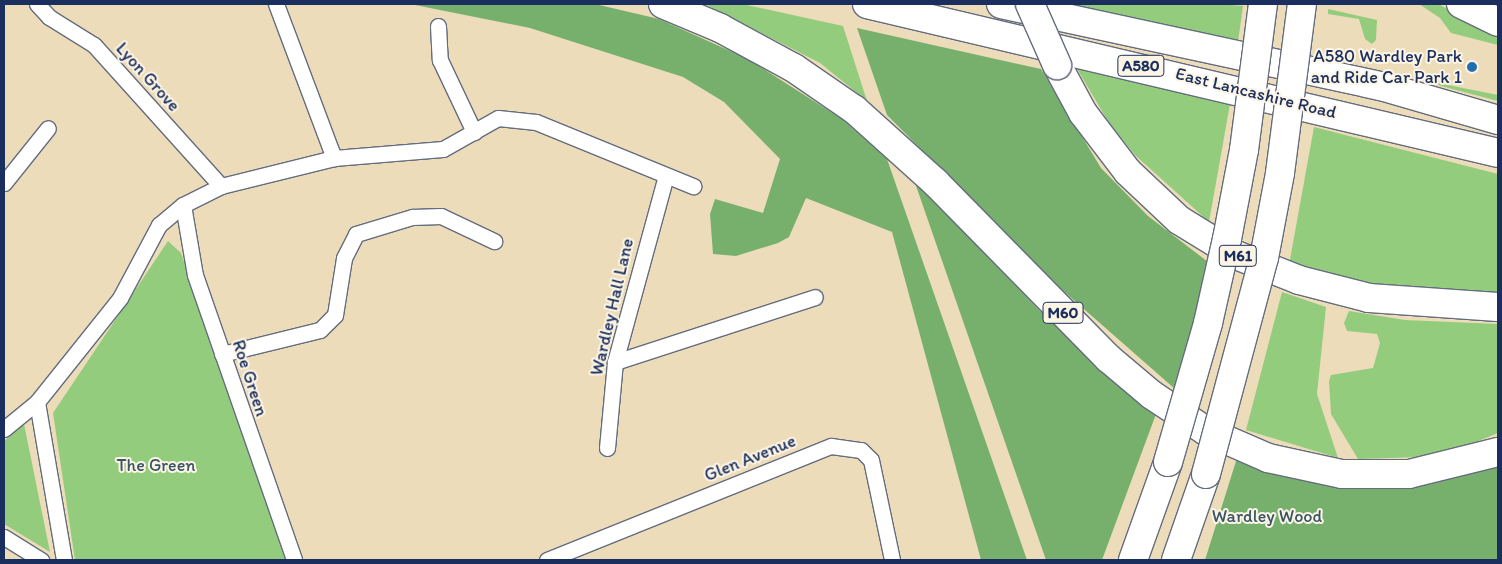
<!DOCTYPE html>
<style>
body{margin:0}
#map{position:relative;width:1502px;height:564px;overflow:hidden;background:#eddcba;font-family:Itim,sans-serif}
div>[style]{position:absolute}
.green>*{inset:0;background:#94cc7e}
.forest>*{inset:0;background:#77b06d}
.roads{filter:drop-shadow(1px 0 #646c7e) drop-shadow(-1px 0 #646c7e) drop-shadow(0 1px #646c7e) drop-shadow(0 -1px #646c7e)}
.street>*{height:15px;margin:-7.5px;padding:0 7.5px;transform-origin:7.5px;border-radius:7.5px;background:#fff}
.highway>*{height:28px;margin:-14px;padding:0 14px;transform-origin:14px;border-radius:14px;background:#fff}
.bridges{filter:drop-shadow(1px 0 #646c7e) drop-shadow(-1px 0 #646c7e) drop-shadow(0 1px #646c7e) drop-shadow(0 -1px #646c7e)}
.highway-bridge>*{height:28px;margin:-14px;padding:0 14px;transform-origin:14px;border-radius:14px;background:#fff}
.dots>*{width:14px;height:14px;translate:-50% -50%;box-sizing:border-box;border:2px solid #fcf5e5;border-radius:50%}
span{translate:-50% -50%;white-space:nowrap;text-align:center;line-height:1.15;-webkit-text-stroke:4px #fcf5e5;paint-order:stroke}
.shield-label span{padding:1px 4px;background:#fcf5e5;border:1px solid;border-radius:4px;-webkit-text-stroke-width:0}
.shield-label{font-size:16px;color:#1b2f5e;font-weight:700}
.poi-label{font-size:18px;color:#1b2f5e}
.right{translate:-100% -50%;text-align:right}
.street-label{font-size:18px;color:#1b2f5e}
.park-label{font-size:18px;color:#395666}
.frame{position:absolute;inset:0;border:5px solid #1b2f5e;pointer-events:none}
</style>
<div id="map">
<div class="green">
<i style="clip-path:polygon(705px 4px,742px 4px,843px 26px,867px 101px,820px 63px)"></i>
<i style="clip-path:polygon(1048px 4px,1217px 4px,1243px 6px,1237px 49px)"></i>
<i style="clip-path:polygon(1419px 4px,1438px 4px,1498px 34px,1498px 45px,1451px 33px,1440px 18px)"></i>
<i style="clip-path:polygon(1328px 9px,1377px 20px,1376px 40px,1372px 44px,1365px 39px,1359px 19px,1328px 14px)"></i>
<i style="clip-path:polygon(1076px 67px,1230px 104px,1209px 222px,1135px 155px,1109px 123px)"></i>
<i style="clip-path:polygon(1433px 82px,1498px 95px,1498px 101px,1441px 86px)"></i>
<i style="clip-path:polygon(1314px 127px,1498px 174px,1498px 294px,1395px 288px,1289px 265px)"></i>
<i style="clip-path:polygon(168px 241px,181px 253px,289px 560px,75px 560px,53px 413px)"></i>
<i style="clip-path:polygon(1282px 292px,1326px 307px,1317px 394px,1338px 458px,1246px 430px)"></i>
<i style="clip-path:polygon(1349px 311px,1405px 320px,1498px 324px,1498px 433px,1464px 447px,1422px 457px,1358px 459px,1331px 414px,1329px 381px,1331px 375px,1373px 368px,1380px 343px,1377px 334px,1347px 331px,1344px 323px)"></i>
<i style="clip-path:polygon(24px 424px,50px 552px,4px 524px,4px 441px)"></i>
</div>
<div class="forest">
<i style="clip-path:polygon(410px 4px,595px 4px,659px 19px,748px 59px,842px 119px,887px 159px,1027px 560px,981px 560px,892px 232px,806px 198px,789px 237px,778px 243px,736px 256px,713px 254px,710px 214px,715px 199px,763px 213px,780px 159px,724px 102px,683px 77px,530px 28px)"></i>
<i style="clip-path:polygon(857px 28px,1041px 69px,1101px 168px,1148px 216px,1212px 265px,1175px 389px,1052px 281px,887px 115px)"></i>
<i style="clip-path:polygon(914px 180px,1039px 310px,1156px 414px,1102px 560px,1046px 560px)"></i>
<i style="clip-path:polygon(1237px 458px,1292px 477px,1359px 488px,1425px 484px,1498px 464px,1498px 560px,1205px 560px)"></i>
</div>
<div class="roads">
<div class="street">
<i style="left:37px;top:4px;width:18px;rotate:47deg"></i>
<i style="left:49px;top:17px;width:53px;rotate:31.9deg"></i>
<i style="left:94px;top:45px;width:190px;rotate:48deg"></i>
<i style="left:276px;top:4px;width:165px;rotate:69.4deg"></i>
<i style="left:438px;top:26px;width:34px;rotate:87deg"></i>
<i style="left:440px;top:60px;width:80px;rotate:64.7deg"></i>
<i style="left:4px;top:183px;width:70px;rotate:-51.3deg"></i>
<i style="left:183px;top:205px;width:71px;rotate:80.3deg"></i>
<i style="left:195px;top:275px;width:302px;rotate:70.8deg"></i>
<i style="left:222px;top:354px;width:101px;rotate:-13.8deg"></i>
<i style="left:320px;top:330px;width:21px;rotate:-45deg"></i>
<i style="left:335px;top:315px;width:58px;rotate:-81deg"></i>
<i style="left:344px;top:258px;width:27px;rotate:-63deg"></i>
<i style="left:356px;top:234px;width:59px;rotate:-16.9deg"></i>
<i style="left:412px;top:217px;width:29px;rotate:-2deg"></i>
<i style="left:441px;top:216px;width:59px;rotate:25.3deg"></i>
<i style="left:615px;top:362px;width:210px;rotate:-18deg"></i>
<i style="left:37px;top:402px;width:160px;rotate:80.3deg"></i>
<i style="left:4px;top:429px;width:43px;rotate:-39.3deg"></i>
<i style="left:37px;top:402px;width:133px;rotate:-51.4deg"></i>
<i style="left:120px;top:298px;width:83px;rotate:-61.9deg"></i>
<i style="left:159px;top:225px;width:31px;rotate:-40deg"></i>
<i style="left:183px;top:205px;width:42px;rotate:-26.6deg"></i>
<i style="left:221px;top:186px;width:116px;rotate:-13.9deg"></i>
<i style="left:334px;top:158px;width:109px;rotate:-4.7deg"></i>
<i style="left:443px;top:149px;width:63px;rotate:-29.4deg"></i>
<i style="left:498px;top:118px;width:38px;rotate:6deg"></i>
<i style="left:536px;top:122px;width:170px;rotate:22.2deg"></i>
<i style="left:607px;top:448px;width:86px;rotate:-84.7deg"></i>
<i style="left:615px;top:362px;width:193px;rotate:-74.7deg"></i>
<i style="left:4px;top:537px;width:44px;rotate:31.9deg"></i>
<i style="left:547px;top:560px;width:306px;rotate:-21.9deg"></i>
<i style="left:831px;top:446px;width:30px;rotate:8deg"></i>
<i style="left:861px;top:450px;width:14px;rotate:45deg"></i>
<i style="left:871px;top:460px;width:102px;rotate:78.1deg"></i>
</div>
<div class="highway">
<i style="left:663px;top:4px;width:62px;rotate:22.8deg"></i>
<i style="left:720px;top:28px;width:84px;rotate:28.4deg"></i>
<i style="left:794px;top:68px;width:74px;rotate:34.5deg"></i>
<i style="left:855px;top:110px;width:108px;rotate:42deg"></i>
<i style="left:935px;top:182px;width:247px;rotate:45.5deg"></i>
<i style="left:1108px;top:358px;width:57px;rotate:40.1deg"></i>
<i style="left:1152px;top:395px;width:65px;rotate:33.7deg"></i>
<i style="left:1206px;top:431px;width:68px;rotate:23.5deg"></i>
<i style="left:1268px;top:458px;width:76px;rotate:12.2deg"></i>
<i style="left:1342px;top:474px;width:67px"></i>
<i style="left:1409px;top:474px;width:92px;rotate:-13.9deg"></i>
<i style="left:867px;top:4px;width:648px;rotate:13.29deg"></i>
<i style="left:1001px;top:4px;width:389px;rotate:12.2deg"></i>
<i style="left:1381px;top:86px;width:122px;rotate:16.2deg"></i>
<i style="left:1461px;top:4px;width:41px;rotate:25.9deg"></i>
<i style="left:1057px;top:65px;width:55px;rotate:61.6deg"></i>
<i style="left:1083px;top:113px;width:74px;rotate:52.7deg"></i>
<i style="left:1128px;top:172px;width:70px;rotate:43.3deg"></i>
<i style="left:1179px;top:220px;width:67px;rotate:31.6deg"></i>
<i style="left:1236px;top:255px;width:68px;rotate:21.6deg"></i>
<i style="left:1299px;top:280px;width:72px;rotate:14.4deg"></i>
<i style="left:1369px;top:298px;width:129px;rotate:4deg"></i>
<i style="left:1133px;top:560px;width:104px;rotate:-70.3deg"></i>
<i style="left:1176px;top:560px;width:91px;rotate:-70.8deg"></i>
</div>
</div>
<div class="bridges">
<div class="highway-bridge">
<i style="left:1030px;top:4px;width:67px;rotate:66.1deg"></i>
<i style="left:1168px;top:462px;width:145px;rotate:-73.9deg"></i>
<i style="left:1208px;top:323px;width:86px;rotate:-77.3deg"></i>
<i style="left:1227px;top:239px;width:91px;rotate:-79.2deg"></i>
<i style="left:1244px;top:150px;width:147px;rotate:-82.6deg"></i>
<i style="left:1206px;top:474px;width:224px;rotate:-75deg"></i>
<i style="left:1264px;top:258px;width:86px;rotate:-79.3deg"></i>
<i style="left:1280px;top:173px;width:170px;rotate:-82.6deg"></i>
</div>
</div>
<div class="dots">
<i style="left:1472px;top:67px;background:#1f6fb2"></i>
</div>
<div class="shield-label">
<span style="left:1141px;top:66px">A580</span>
<span style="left:1238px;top:256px">M61</span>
<span style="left:1063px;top:313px">M60</span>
</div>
<div class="poi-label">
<span class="right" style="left:1462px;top:67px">A580 Wardley Park<br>and Ride Car Park 1</span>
</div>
<div class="street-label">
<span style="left:148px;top:77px;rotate:48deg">Lyon Grove</span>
<span style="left:1256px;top:93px;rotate:14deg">East Lancashire Road</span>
<span style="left:612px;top:307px;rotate:-77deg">Wardley Hall Lane</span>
<span style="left:250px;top:378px;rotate:72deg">Roe Green</span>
<span style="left:750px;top:458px;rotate:-22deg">Glen Avenue</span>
</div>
<div class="park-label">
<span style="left:156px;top:465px">The Green</span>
<span style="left:1267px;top:516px">Wardley Wood</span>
</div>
<div class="frame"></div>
</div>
